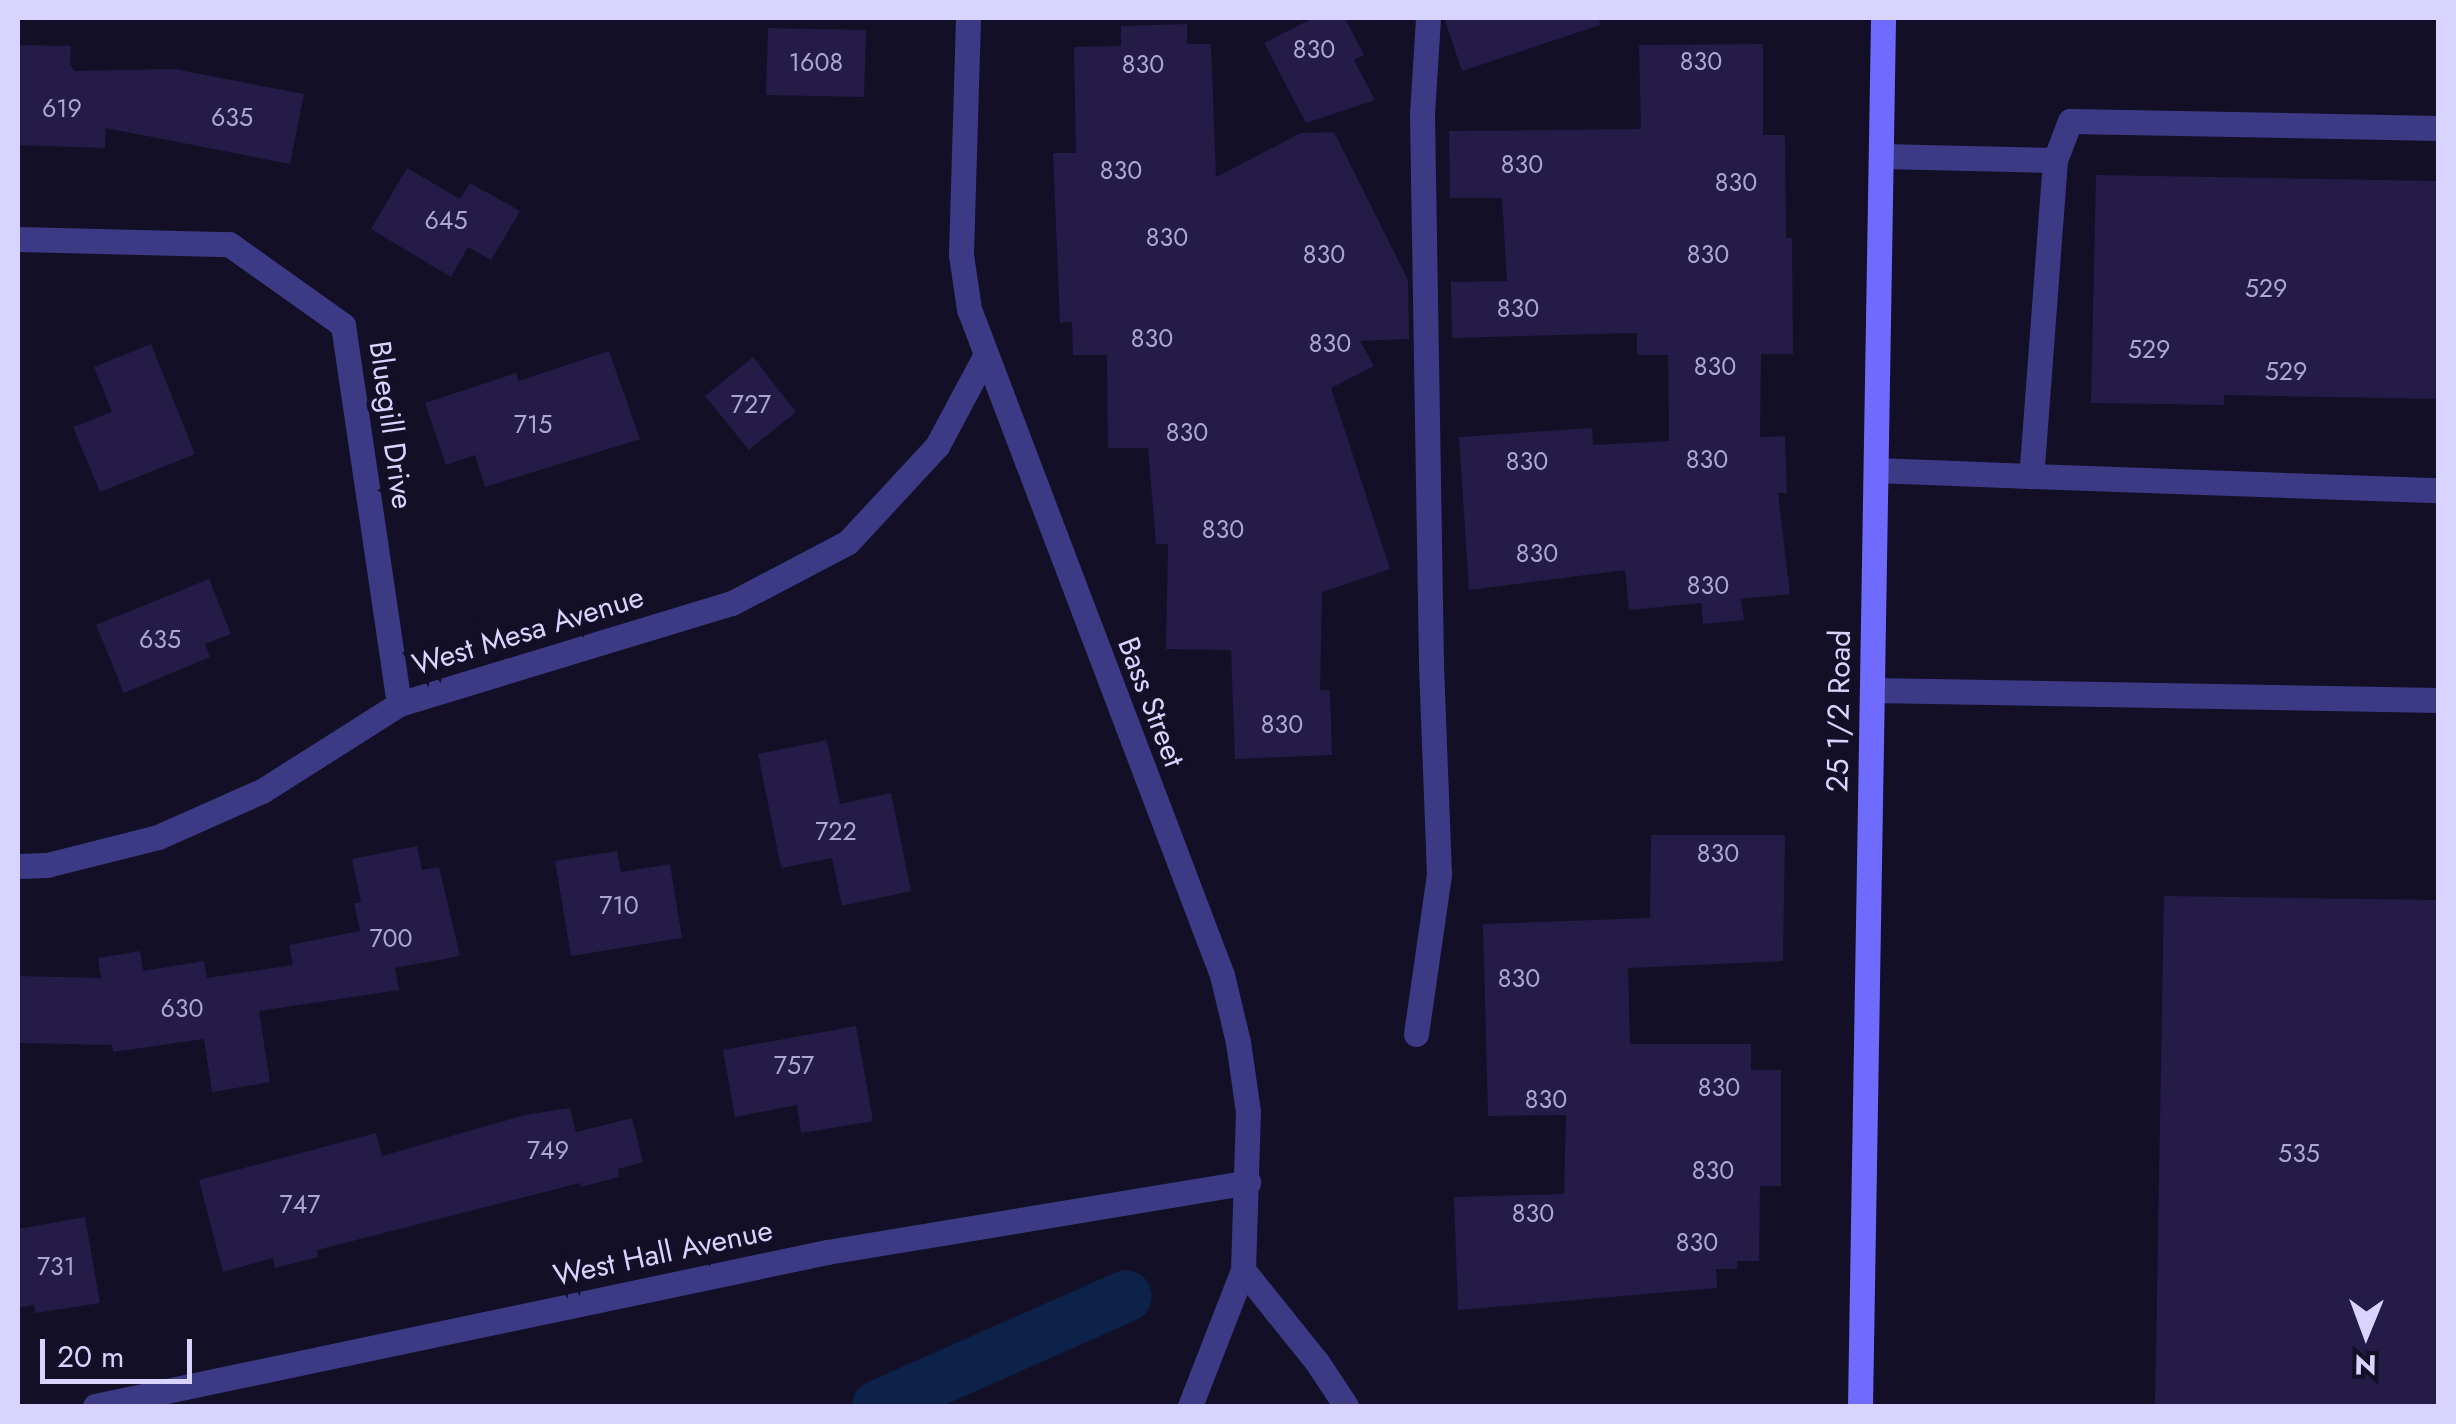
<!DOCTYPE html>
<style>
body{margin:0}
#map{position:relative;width:2456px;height:1424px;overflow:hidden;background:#130f26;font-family:Jost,sans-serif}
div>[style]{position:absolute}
.canal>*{height:52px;margin:-26px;padding:0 26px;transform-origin:26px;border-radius:26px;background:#0c2248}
.building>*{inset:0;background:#241b47}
.lane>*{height:25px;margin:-12.5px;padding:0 12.5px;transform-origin:12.5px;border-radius:12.5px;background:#3d3a85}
.street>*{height:25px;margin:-12.5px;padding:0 12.5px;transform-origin:12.5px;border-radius:12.5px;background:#3d3a85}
.secondary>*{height:25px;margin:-12.5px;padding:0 12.5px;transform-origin:12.5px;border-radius:12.5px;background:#6f6bff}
span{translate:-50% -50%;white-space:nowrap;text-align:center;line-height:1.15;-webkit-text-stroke:10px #130f26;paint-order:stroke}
.number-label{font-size:25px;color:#aca6d1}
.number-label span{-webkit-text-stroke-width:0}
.street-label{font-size:30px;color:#d9d4ff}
.frame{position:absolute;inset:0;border:20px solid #d9d4ff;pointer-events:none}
.north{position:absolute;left:2316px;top:1284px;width:100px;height:100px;-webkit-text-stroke:8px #130f26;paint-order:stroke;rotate:181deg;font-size:28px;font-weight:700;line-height:40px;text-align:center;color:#d9d4ff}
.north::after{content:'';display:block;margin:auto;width:35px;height:45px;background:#d9d4ff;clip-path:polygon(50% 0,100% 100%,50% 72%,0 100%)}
.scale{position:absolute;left:40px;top:1339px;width:152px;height:45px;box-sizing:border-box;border:5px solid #d9d4ff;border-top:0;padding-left:12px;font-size:30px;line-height:35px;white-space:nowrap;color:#d9d4ff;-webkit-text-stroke:8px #130f26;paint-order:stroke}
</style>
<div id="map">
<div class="canal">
<i style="left:878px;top:1406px;width:271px;rotate:-23.9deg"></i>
</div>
<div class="building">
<i style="clip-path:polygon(1313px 18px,1345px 18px,1364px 55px,1354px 60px,1375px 100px,1306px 123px,1264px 43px)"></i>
<i style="clip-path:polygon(1444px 18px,1599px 18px,1600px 25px,1462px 71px)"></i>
<i style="clip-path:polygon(1187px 24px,1187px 44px,1211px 44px,1216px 177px,1301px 133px,1334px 132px,1408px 280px,1409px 339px,1360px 341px,1374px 366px,1331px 388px,1390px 569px,1322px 592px,1320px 690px,1330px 690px,1332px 755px,1235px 759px,1231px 650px,1166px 649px,1168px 544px,1156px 544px,1148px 448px,1108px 448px,1107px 355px,1073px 355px,1072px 322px,1060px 323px,1053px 153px,1076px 153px,1074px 47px,1121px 46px,1121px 26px)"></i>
<i style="clip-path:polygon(768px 28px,866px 30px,864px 97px,766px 95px)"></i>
<i style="clip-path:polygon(1763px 44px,1763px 135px,1785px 135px,1786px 238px,1792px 238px,1793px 354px,1761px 354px,1760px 437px,1785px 436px,1787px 493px,1778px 493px,1790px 594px,1741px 599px,1744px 620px,1703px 624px,1701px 603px,1629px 610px,1625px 570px,1469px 590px,1459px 437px,1592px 428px,1593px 445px,1669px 441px,1668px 355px,1637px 355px,1637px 333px,1452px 338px,1451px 282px,1507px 281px,1502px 198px,1450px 198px,1449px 131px,1641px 129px,1639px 45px)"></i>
<i style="clip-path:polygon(18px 45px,71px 46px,70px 65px,75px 71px,174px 69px,304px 94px,290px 164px,106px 128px,105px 148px,18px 145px)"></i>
<i style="clip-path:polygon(407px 168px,460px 199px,470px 183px,520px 211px,491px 260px,468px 247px,451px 277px,371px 229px)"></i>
<i style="clip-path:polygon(2096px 175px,2438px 181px,2438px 399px,2224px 395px,2224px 405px,2091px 403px)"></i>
<i style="clip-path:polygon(151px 344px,195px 454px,100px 492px,73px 427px,112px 412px,94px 367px)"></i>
<i style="clip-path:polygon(609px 351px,640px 439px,485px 487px,475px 455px,446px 465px,425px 403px,516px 373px,519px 381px)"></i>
<i style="clip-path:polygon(753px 357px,796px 412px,749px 450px,705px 396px)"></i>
<i style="clip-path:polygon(209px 579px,231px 634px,205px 644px,210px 657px,124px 693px,96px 625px)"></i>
<i style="clip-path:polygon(827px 740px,840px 804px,891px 793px,911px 891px,842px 906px,832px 858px,781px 868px,758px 754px)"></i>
<i style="clip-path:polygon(1651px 835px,1785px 835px,1783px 961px,1628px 968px,1630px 1044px,1751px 1044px,1751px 1070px,1781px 1070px,1781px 1186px,1760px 1186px,1759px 1261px,1737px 1261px,1737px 1269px,1716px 1269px,1717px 1288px,1458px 1310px,1454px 1197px,1564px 1194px,1566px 1115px,1488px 1116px,1483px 924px,1650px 918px)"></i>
<i style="clip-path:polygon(417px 846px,422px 870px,439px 867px,460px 956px,395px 968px,399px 990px,259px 1011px,270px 1082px,212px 1092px,204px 1039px,113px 1052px,112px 1045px,18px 1043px,18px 976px,101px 978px,98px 958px,140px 951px,143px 971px,204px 961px,207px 978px,293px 965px,289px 945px,360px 931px,354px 903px,361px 902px,352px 859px)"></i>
<i style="clip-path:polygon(617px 851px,621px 872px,670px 864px,682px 938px,571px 956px,555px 861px)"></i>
<i style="clip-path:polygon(2164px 896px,2438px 900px,2438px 1406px,2155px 1406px)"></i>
<i style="clip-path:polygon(856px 1026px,873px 1121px,801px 1133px,797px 1105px,735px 1117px,723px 1050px)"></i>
<i style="clip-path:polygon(570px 1108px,576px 1132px,632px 1118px,643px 1162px,618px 1169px,619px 1177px,581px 1187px,580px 1183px,317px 1250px,318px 1257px,275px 1268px,273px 1258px,223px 1272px,199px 1180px,376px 1133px,382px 1156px,525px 1115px)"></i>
<i style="clip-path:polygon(85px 1217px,100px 1303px,35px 1313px,34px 1305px,18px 1308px,18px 1229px)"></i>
</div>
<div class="lane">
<i style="left:2438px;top:128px;width:368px;rotate:-178.9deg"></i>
<i style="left:2070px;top:121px;width:42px;rotate:111deg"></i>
<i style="left:2055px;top:160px;width:317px;rotate:94.3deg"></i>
<i style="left:2031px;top:476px;width:407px;rotate:2deg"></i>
<i style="left:1881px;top:156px;width:174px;rotate:1.3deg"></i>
<i style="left:1876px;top:470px;width:155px;rotate:2.2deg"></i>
<i style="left:1872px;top:690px;width:566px;rotate:1.01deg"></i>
</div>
<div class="street">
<i style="left:968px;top:18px;width:237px;rotate:91.7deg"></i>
<i style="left:961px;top:255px;width:55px;rotate:81.6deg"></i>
<i style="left:969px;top:309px;width:712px;rotate:69.2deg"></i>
<i style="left:1222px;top:975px;width:69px;rotate:76.6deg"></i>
<i style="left:1238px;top:1042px;width:70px;rotate:81.8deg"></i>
<i style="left:1248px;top:1111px;width:159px;rotate:91.8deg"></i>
<i style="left:1243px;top:1270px;width:146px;rotate:111.3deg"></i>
<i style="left:18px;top:239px;width:211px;rotate:1.4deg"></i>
<i style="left:229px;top:244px;width:140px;rotate:35.4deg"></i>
<i style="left:343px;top:325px;width:383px;rotate:81.6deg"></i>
<i style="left:18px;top:866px;width:29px;rotate:-2deg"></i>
<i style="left:47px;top:865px;width:114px;rotate:-14.2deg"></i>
<i style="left:158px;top:837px;width:114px;rotate:-23.9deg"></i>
<i style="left:262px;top:791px;width:162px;rotate:-32.4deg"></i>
<i style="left:399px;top:704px;width:348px;rotate:-16.9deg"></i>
<i style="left:732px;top:603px;width:131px;rotate:-27.7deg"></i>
<i style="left:848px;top:542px;width:131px;rotate:-47.2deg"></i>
<i style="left:937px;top:446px;width:100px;rotate:-61.9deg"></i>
<i style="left:1416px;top:1034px;width:162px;rotate:-81.8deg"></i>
<i style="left:1439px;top:874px;width:210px;rotate:-92.2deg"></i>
<i style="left:1431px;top:664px;width:550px;rotate:-90.94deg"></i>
<i style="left:1422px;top:114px;width:96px;rotate:-86.4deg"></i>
<i style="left:1243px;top:1270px;width:118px;rotate:51.2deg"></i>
<i style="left:1317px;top:1362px;width:53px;rotate:56.6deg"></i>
<i style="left:95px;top:1406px;width:748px;rotate:-11.88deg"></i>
<i style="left:827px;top:1252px;width:427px;rotate:-9.4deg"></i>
</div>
<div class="secondary">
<i style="left:1860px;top:1406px;width:1388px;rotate:-89.05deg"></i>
</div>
<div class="number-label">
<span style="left:1314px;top:49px">830</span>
<span style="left:1701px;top:61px">830</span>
<span style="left:816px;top:62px">1608</span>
<span style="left:1143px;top:64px">830</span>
<span style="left:62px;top:108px">619</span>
<span style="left:232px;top:117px">635</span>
<span style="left:1522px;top:164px">830</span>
<span style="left:1121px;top:170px">830</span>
<span style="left:1736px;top:182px">830</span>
<span style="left:446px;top:220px">645</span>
<span style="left:1167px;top:237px">830</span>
<span style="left:1324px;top:254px">830</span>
<span style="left:1708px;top:254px">830</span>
<span style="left:2266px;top:288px">529</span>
<span style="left:1518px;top:308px">830</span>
<span style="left:1152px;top:338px">830</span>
<span style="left:1330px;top:343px">830</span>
<span style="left:2149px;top:349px">529</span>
<span style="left:1715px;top:366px">830</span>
<span style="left:2286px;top:371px">529</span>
<span style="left:751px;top:404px">727</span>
<span style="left:533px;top:424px">715</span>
<span style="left:1187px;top:432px">830</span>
<span style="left:1707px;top:459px">830</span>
<span style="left:1527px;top:461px">830</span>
<span style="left:1223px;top:529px">830</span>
<span style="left:1537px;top:553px">830</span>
<span style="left:1708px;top:585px">830</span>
<span style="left:160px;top:639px">635</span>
<span style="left:1282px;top:724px">830</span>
<span style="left:836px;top:831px">722</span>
<span style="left:1718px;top:853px">830</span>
<span style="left:619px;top:905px">710</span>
<span style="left:391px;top:938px">700</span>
<span style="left:1519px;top:978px">830</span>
<span style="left:182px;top:1008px">630</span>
<span style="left:794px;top:1065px">757</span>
<span style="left:1719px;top:1087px">830</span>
<span style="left:1546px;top:1099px">830</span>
<span style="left:548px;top:1150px">749</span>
<span style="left:2299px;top:1153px">535</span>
<span style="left:1713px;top:1170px">830</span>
<span style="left:300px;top:1204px">747</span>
<span style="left:1533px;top:1213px">830</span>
<span style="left:1697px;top:1242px">830</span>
<span style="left:56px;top:1266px">731</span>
</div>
<div class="street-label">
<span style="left:391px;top:425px;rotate:82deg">Bluegill Drive</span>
<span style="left:528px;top:631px;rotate:-17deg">West Mesa Avenue</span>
<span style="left:1151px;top:702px;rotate:69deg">Bass Street</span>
<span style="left:1839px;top:711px;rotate:-89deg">25 1/2 Road</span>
<span style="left:663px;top:1253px;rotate:-12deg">West Hall Avenue</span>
</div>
<div class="frame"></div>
<div class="north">N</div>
<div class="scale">20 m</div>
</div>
